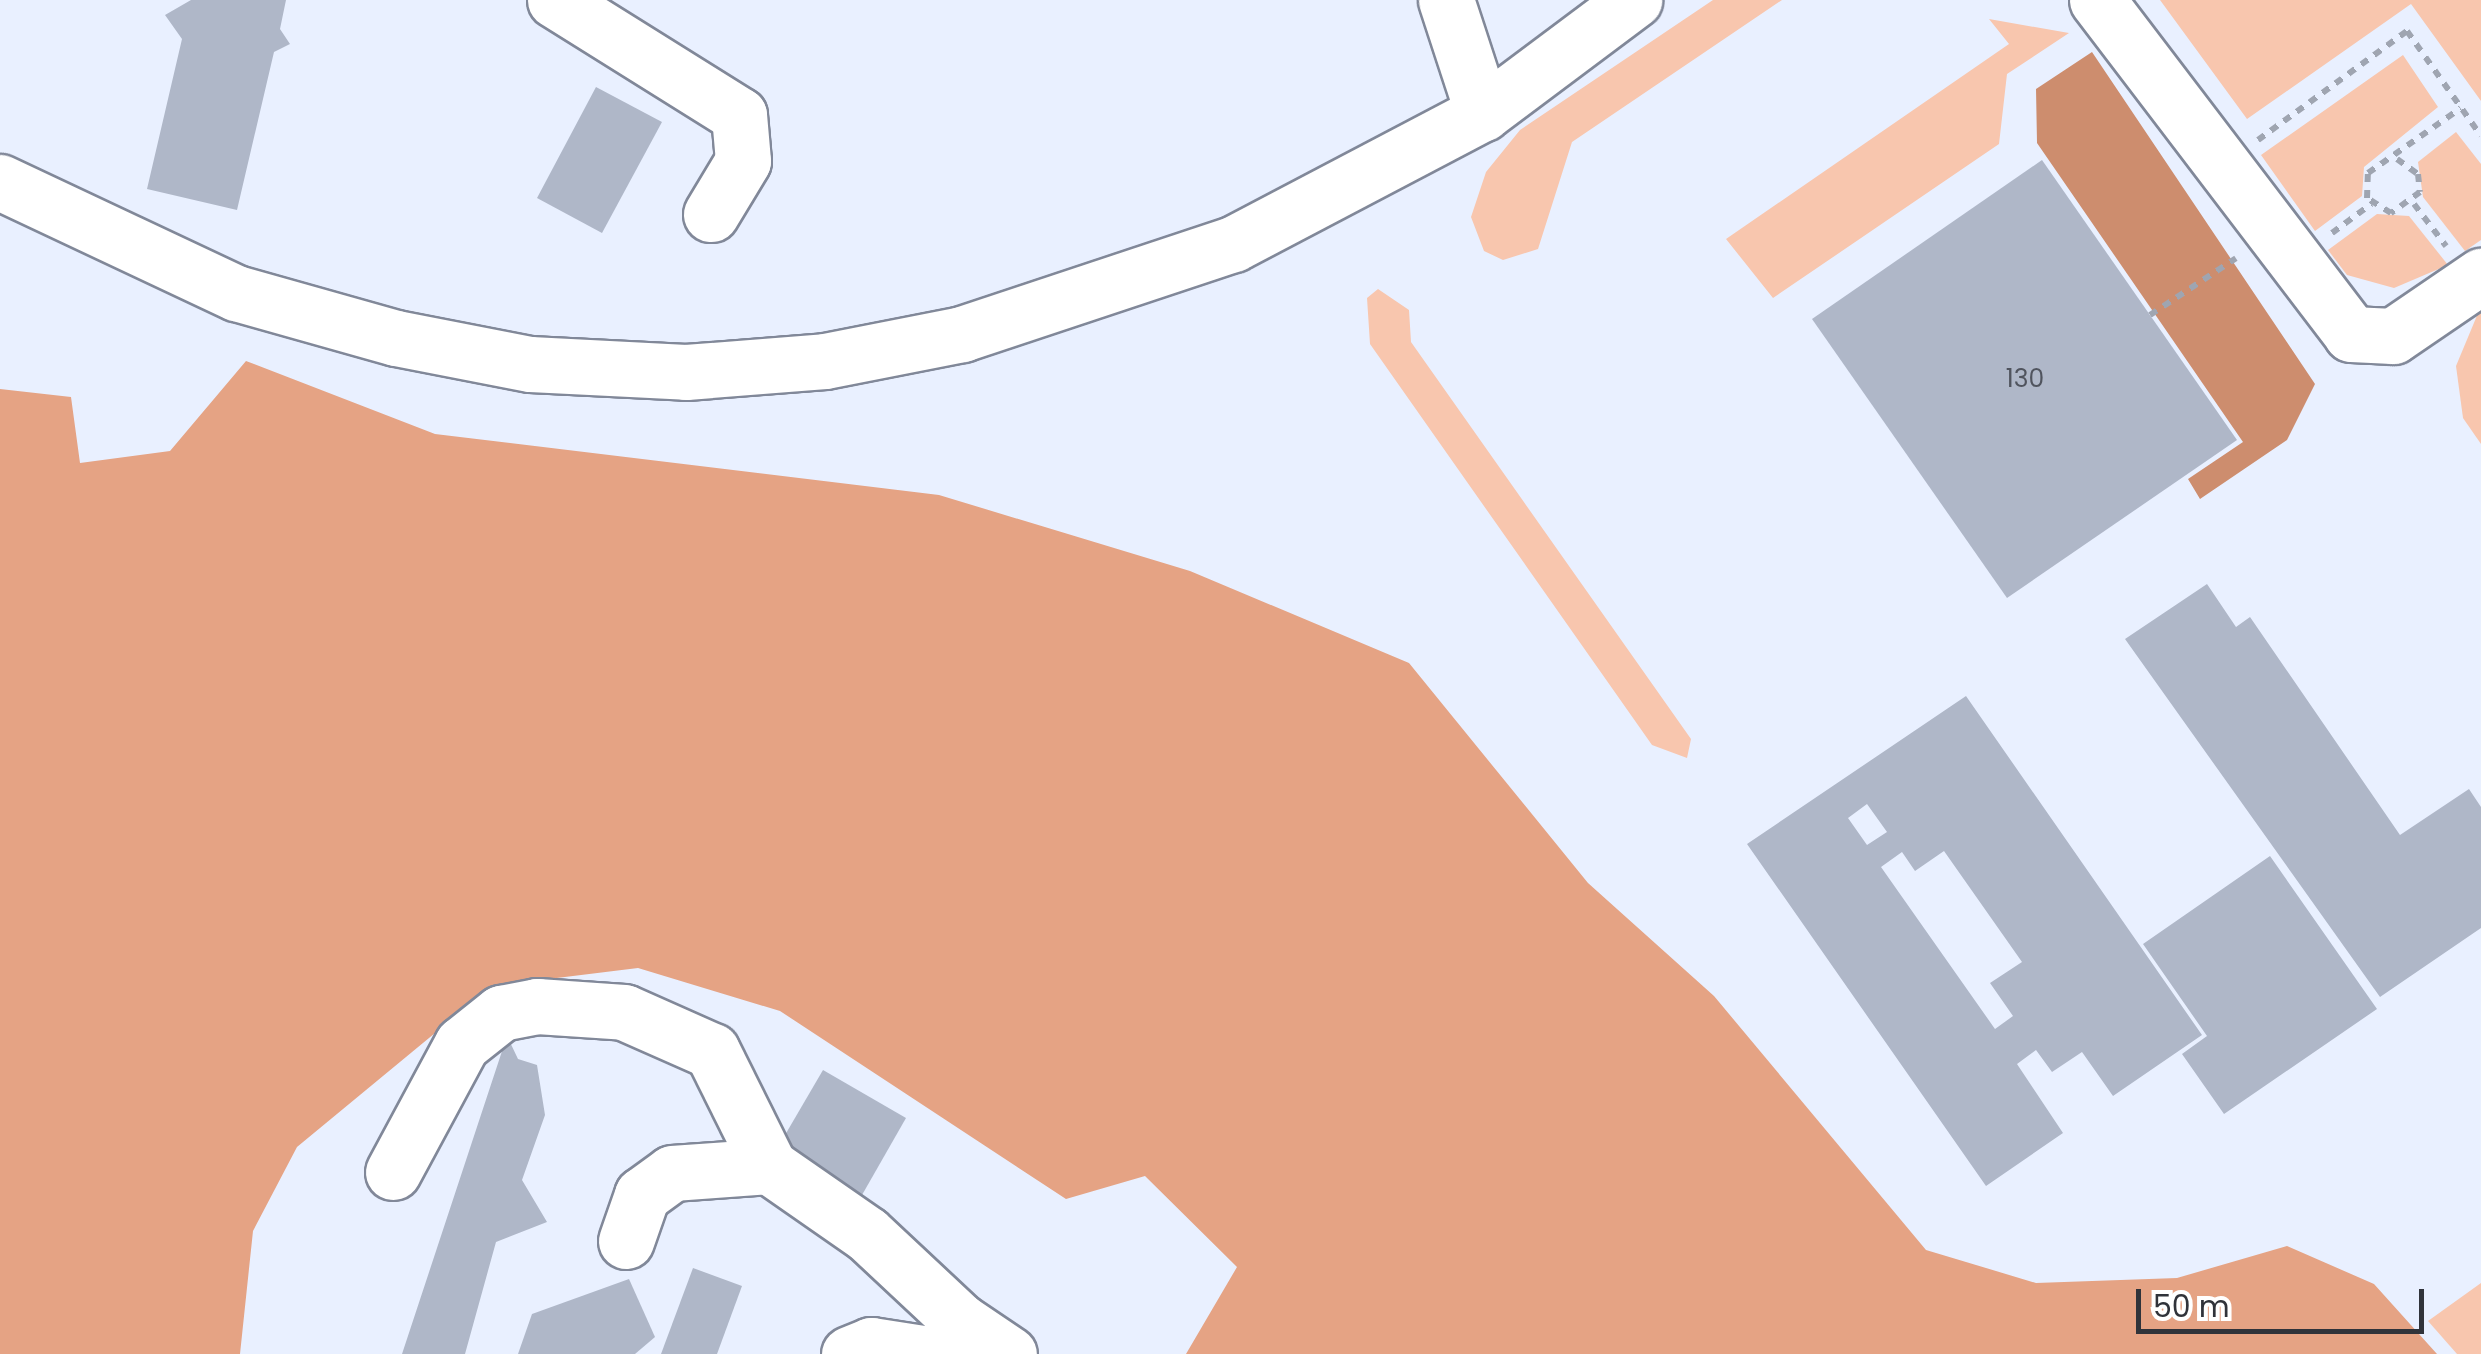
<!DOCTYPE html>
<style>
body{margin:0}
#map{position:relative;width:2481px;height:1354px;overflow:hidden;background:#e9f0ff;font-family:Poppins,sans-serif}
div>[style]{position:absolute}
.green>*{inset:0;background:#f8c6ae}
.forest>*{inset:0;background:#e5a384}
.water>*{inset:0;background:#cd8d6e}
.building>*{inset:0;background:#afb7c8}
.path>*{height:6px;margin-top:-3px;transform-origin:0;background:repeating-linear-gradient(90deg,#9fa5b1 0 8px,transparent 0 16px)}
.roads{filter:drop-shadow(2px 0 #818899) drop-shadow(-2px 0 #818899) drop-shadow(0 2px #818899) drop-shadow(0 -2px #818899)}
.minor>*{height:55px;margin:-27.5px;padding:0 27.5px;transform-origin:27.5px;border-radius:27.5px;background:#fff}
.major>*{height:55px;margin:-27.5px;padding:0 27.5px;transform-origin:27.5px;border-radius:27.5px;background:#fff}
span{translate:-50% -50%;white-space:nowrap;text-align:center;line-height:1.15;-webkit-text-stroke:8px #fff;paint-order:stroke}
.number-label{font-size:25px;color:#50545e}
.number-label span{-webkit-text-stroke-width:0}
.scale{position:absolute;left:2136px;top:1289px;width:288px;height:45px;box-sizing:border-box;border:5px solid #30333a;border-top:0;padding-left:12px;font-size:30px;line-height:35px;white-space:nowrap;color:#30333a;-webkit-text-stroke:8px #fff;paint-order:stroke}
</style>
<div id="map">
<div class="green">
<i style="clip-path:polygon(1713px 0,1782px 0,1572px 142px,1538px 249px,1503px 260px,1484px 251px,1471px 217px,1486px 172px,1520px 130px)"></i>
<i style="clip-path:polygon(2160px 0,2481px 0,2481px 101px,2411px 4px,2247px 119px)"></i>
<i style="clip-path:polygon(1989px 19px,2069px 33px,2007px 74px,1999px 144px,1773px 298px,1726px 239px,2009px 44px)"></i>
<i style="clip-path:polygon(2403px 55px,2438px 107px,2364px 167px,2362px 196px,2315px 231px,2261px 155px)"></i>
<i style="clip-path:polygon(2456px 132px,2481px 164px,2481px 240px,2465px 251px,2423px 197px,2418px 162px)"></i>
<i style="clip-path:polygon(2377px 214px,2409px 216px,2448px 265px,2394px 288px,2347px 275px,2328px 250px)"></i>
<i style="clip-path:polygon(1378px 289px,1409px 310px,1411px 342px,1691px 739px,1687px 758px,1652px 745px,1370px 344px,1367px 298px)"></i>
<i style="clip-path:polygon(2481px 306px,2481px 444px,2463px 418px,2456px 366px)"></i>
<i style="clip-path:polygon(2481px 1283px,2481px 1354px,2457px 1354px,2428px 1321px)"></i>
</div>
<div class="forest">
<i style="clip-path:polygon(246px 361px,435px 434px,939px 495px,1190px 571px,1409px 663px,1588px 883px,1714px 996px,1926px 1250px,2036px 1283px,2177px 1278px,2287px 1246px,2374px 1284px,2437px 1354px,1186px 1354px,1237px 1267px,1145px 1176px,1066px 1199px,780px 1011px,638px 968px,492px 986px,297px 1147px,253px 1231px,240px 1354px,0 1354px,0 389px,71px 397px,80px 463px,170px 451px)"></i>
</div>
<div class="water">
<i style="clip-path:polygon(2092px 52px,2315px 384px,2287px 440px,2200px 499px,2188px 479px,2243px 442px,2037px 143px,2036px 89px)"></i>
</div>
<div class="building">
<i style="clip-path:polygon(191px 0,286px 0,280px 29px,290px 44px,274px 52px,237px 210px,147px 189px,182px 39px,165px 15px)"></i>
<i style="clip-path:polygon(596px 87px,662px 122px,602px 233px,537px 198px)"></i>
<i style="clip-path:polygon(2042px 160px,2237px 440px,2007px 598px,1812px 319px)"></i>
<i style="clip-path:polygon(2207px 584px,2236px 627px,2250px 617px,2400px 835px,2469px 789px,2481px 807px,2481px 928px,2380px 997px,2125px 639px)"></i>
<i style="clip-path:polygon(evenodd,1966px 696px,2202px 1035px,2113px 1096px,2082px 1052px,2052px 1072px,2036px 1050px,2017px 1064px,2063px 1133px,1986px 1186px,1747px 844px,1966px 696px,1867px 804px,1887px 832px,1867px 845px,1848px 818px,1867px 804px,1966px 696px,1944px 851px,2022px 962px,1990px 983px,2013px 1016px,1995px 1029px,1881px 867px,1902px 852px,1915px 871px,1944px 851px)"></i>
<i style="clip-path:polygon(2270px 856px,2377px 1009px,2224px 1114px,2182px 1054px,2207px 1036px,2143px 944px)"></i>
<i style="clip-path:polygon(507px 1036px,518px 1059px,537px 1065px,545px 1115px,522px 1180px,547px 1222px,496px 1242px,465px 1354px,402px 1354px)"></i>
<i style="clip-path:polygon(823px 1070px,906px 1118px,862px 1195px,778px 1147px)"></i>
<i style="clip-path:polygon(693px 1268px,742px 1286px,717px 1354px,661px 1354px)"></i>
<i style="clip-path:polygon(629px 1279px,655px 1337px,635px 1354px,518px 1354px,532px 1314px)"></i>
</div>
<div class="path">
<i style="left:2258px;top:140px;width:185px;rotate:-36.2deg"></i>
<i style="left:2407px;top:31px;width:128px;rotate:54.8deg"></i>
<i style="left:2397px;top:159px;width:26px;rotate:36deg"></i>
<i style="left:2418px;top:174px;width:18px;rotate:84deg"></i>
<i style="left:2420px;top:192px;width:36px;rotate:144deg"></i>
<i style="left:2391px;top:213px;width:28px;rotate:-148deg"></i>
<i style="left:2367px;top:198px;width:25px;rotate:-88deg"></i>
<i style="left:2368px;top:173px;width:113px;rotate:-35deg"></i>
<i style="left:2414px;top:204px;width:53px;rotate:52.7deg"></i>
<i style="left:2332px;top:233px;width:49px;rotate:-36.6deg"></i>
<i style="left:2150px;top:315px;width:103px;rotate:-33.5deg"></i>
</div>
<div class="roads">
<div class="minor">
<i style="left:555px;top:0;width:217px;rotate:32deg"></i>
<i style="left:739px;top:115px;width:46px;rotate:85deg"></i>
<i style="left:743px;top:161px;width:62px;rotate:121.1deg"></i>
<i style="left:1446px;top:0;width:119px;rotate:71.9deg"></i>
<i style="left:2097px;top:0;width:420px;rotate:52.7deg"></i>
<i style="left:2351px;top:334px;width:42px;rotate:2.7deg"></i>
<i style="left:2393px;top:336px;width:107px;rotate:-34.3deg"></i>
<i style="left:393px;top:1172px;width:145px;rotate:-61.7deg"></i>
<i style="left:462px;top:1044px;width:50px;rotate:-38.5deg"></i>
<i style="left:501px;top:1013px;width:37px;rotate:-11deg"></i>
<i style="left:537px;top:1006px;width:87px;rotate:3.9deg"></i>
<i style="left:624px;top:1012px;width:96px;rotate:23.9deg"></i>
<i style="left:712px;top:1051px;width:128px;rotate:63.6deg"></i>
<i style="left:626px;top:1241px;width:49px;rotate:-70.8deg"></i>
<i style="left:642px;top:1195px;width:37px;rotate:-36deg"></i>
<i style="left:672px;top:1173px;width:97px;rotate:-4.1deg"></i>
<i style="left:769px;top:1166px;width:119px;rotate:34.8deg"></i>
<i style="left:867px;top:1234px;width:127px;rotate:43.1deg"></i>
<i style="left:849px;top:1354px;width:24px;rotate:-22deg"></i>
<i style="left:871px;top:1345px;width:60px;rotate:8.7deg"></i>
<i style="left:939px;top:1354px;width:39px;rotate:-58deg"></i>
<i style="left:960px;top:1321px;width:59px;rotate:34deg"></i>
</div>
<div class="major">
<i style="left:0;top:182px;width:261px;rotate:25.2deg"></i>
<i style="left:236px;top:293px;width:166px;rotate:15.7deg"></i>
<i style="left:396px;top:338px;width:136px;rotate:11deg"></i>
<i style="left:530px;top:364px;width:156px;rotate:2.9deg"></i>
<i style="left:686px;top:372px;width:139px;rotate:-4.5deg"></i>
<i style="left:825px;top:361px;width:140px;rotate:-11.1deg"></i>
<i style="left:962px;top:334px;width:286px;rotate:-18.4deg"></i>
<i style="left:1233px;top:244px;width:282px;rotate:-27.7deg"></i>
<i style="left:1483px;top:113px;width:189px;rotate:-36.8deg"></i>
</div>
</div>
<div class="number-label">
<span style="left:2025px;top:379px">130</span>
</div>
<div class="scale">50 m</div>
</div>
